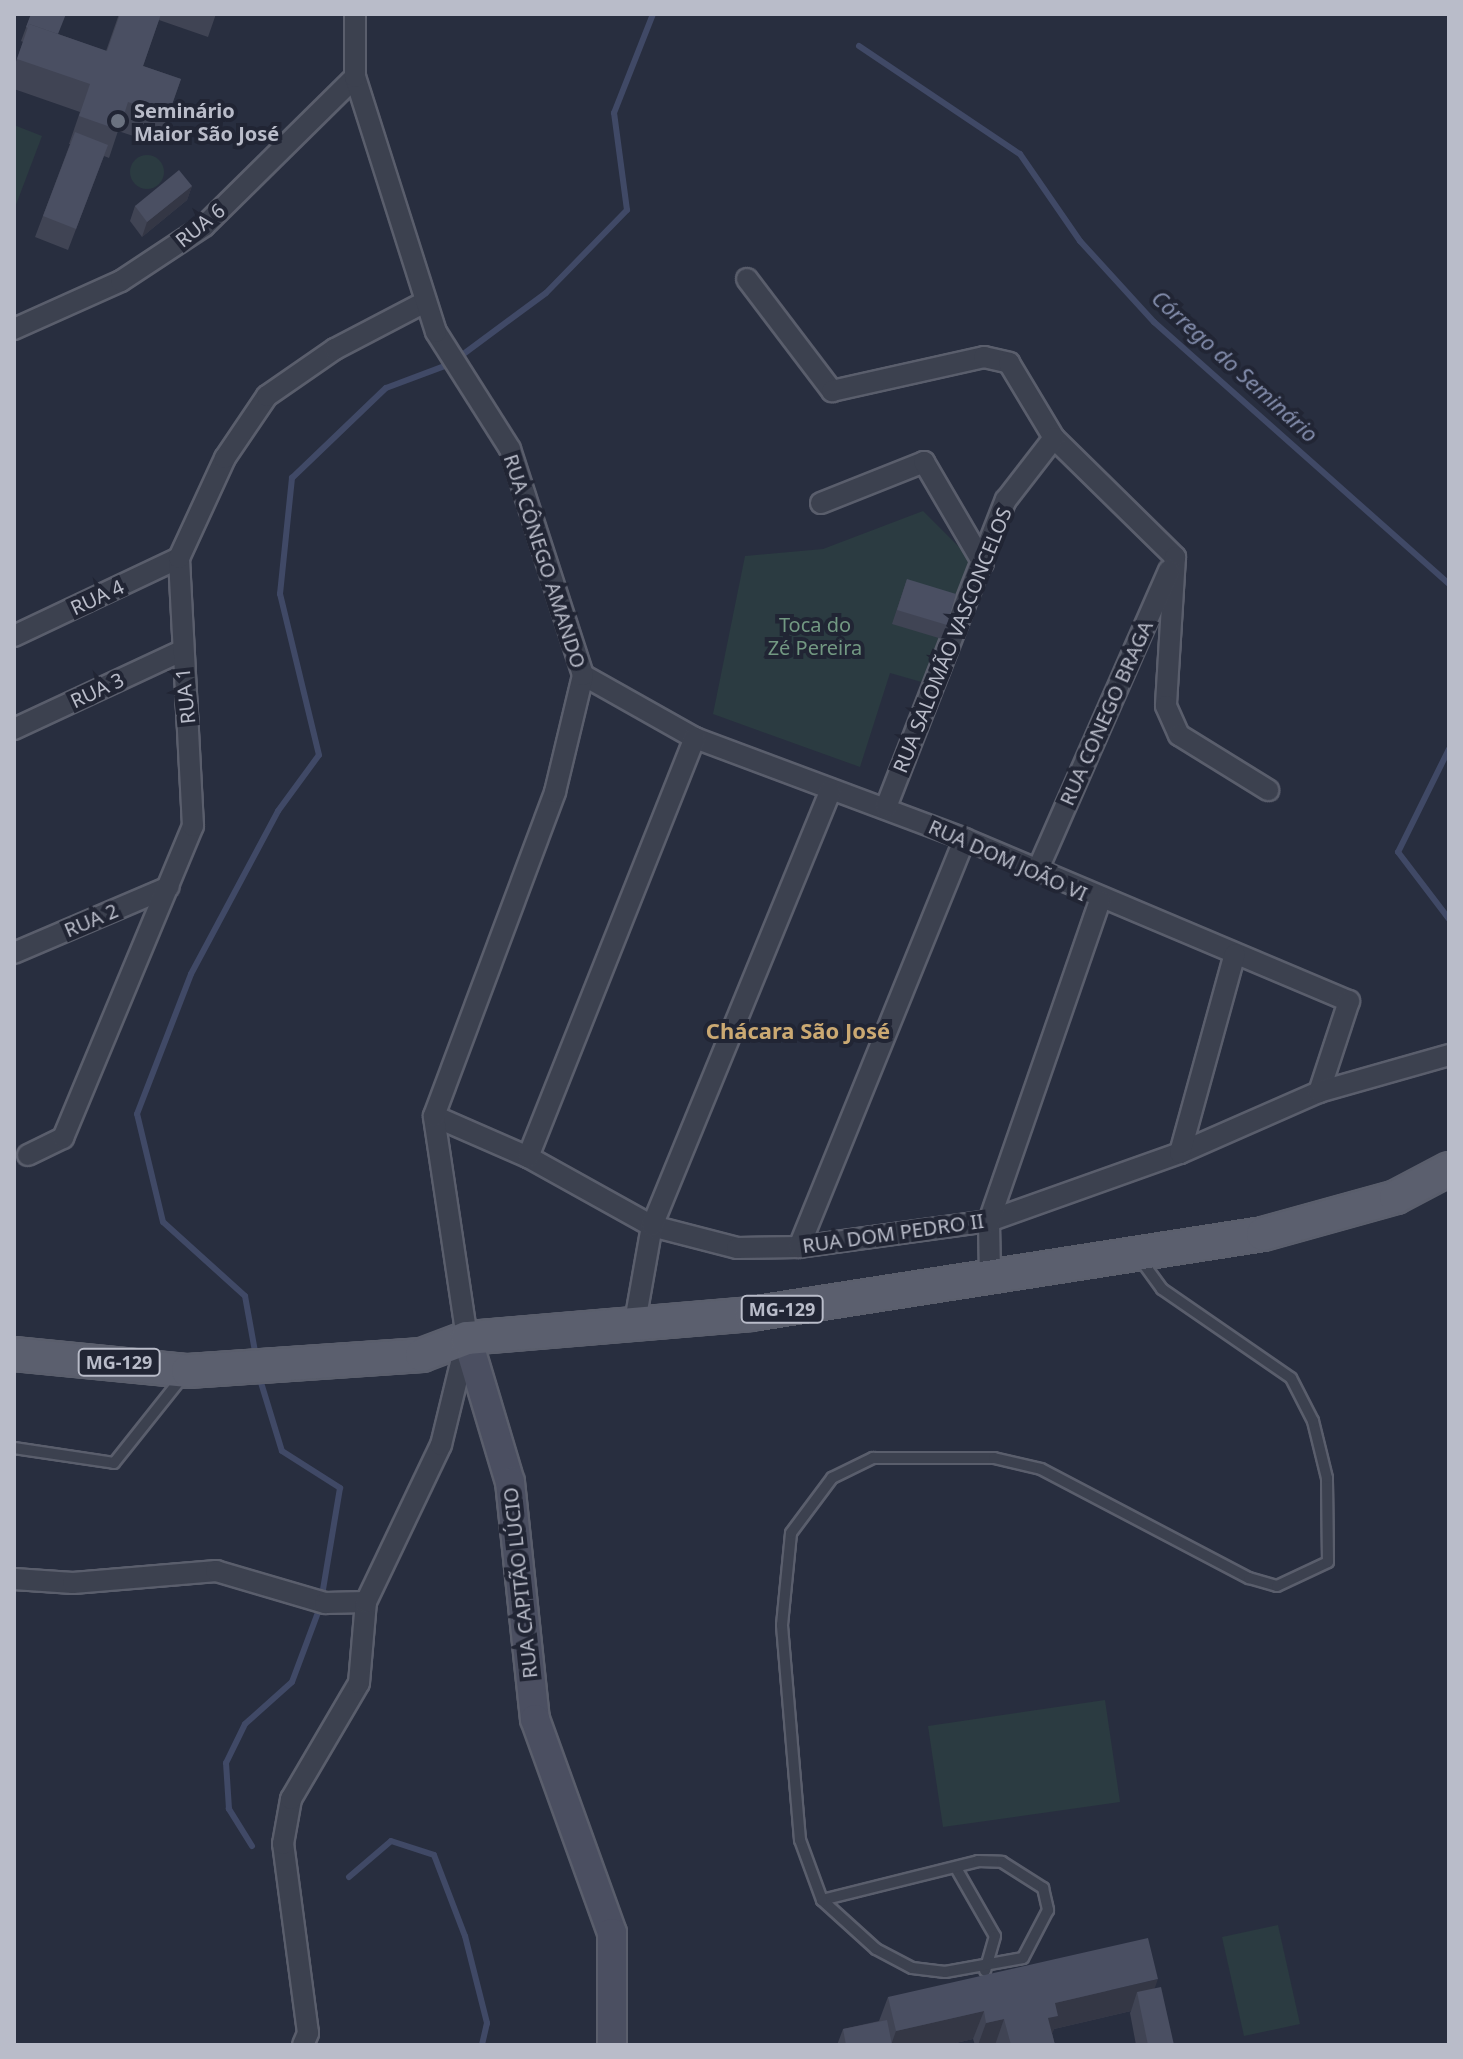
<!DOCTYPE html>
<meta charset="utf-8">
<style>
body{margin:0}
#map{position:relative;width:1463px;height:2059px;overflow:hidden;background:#282e3f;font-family:"Noto Sans",sans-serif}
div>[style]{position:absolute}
.green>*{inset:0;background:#2b3b41}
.round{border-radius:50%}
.stream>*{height:6px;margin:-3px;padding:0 3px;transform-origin:3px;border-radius:3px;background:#404966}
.roads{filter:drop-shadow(2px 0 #5a5e6c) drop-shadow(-2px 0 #5a5e6c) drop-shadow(0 2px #5a5e6c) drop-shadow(0 -2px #5a5e6c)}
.lane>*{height:10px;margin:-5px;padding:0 5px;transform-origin:5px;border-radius:5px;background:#3c414f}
.street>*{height:20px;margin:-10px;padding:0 10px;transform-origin:10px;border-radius:10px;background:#3c414f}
.secondary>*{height:28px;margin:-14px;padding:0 14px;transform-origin:14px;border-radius:14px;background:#4b4f61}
.primary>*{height:32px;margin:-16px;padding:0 16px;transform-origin:16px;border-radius:16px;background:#5b5f6e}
.wall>*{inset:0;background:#404454}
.shaded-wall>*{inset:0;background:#343745}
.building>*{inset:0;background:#4a4f62}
.dots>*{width:22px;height:22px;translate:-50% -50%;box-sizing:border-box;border:4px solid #212534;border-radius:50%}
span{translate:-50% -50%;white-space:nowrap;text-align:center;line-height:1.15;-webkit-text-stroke:8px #212534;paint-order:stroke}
.shield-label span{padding:2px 6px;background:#212534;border:2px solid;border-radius:6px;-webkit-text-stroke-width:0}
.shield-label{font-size:18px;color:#b9bcc9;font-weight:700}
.poi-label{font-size:20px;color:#b9bcc9;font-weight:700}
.left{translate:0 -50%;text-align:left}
.street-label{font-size:20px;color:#b9bcc9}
.park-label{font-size:20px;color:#729882}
.water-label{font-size:22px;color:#848ead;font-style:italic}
.neighbourhood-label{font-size:22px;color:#cba972;font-weight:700}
.frame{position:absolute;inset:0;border:16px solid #b9bcc9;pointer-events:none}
</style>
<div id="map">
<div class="green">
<i style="clip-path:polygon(14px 125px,42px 136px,14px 210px)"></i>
<i class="round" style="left:130px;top:155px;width:34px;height:34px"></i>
<i style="clip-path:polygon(923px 511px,987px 575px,939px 687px,890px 673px,860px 767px,713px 714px,745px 556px,823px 549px)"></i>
<i style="clip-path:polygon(1105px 1700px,1120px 1802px,943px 1827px,928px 1726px)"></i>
<i style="clip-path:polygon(1278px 1925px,1300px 2024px,1244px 2036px,1222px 1937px)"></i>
</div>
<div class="stream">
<i style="left:859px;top:46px;width:194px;rotate:33.9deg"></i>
<i style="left:1020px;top:154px;width:106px;rotate:55.4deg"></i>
<i style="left:1080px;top:241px;width:110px;rotate:47.6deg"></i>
<i style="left:1154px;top:322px;width:395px;rotate:41.6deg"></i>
<i style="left:1449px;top:749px;width:115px;rotate:116.3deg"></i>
<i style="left:1398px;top:852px;width:84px;rotate:52.7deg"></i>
<i style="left:256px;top:1357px;width:62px;rotate:-100.2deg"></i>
<i style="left:245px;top:1296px;width:110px;rotate:-137.9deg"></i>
<i style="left:163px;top:1222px;width:111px;rotate:-103.5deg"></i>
<i style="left:137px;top:1114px;width:150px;rotate:-68.9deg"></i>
<i style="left:191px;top:974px;width:185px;rotate:-61.9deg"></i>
<i style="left:278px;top:811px;width:69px;rotate:-53.8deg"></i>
<i style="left:319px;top:755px;width:166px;rotate:-103.6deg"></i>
<i style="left:280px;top:594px;width:117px;rotate:-84.1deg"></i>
<i style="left:292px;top:478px;width:130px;rotate:-43.8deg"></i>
<i style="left:386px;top:388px;width:68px;rotate:-20.6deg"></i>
<i style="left:450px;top:364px;width:119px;rotate:-36.5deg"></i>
<i style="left:546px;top:293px;width:116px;rotate:-45.7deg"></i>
<i style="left:627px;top:210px;width:98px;rotate:-97.6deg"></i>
<i style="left:614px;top:113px;width:106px;rotate:-68.5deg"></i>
<i style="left:259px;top:1376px;width:78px;rotate:73deg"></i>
<i style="left:282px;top:1451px;width:69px;rotate:32.5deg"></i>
<i style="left:340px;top:1488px;width:109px;rotate:99.5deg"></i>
<i style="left:252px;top:1846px;width:44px;rotate:-121.9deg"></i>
<i style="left:229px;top:1809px;width:46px;rotate:-93.7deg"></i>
<i style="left:226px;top:1763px;width:43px;rotate:-64deg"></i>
<i style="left:245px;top:1724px;width:63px;rotate:-41.8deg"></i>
<i style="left:292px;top:1682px;width:80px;rotate:-69.5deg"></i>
<i style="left:349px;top:1877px;width:55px;rotate:-40.6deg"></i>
<i style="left:391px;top:1841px;width:45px;rotate:18deg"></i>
<i style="left:434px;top:1855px;width:87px;rotate:69.1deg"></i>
<i style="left:465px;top:1936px;width:90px;rotate:75.8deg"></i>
<i style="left:487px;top:2023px;width:23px;rotate:103deg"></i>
</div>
<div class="roads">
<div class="lane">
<i style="left:14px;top:1448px;width:101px;rotate:8.5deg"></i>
<i style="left:114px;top:1463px;width:112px;rotate:-51.5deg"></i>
<i style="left:956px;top:1868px;width:78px;rotate:60.2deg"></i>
<i style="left:995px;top:1936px;width:36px;rotate:106deg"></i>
<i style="left:822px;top:1900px;width:161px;rotate:-14deg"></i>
<i style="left:978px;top:1861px;width:24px;rotate:2deg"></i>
<i style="left:1002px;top:1862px;width:49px;rotate:32.4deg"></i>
<i style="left:1043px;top:1888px;width:23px;rotate:77deg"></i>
<i style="left:1048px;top:1910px;width:54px;rotate:117.5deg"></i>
<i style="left:1023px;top:1958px;width:79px;rotate:169.8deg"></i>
<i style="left:945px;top:1972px;width:33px;rotate:-173deg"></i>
<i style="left:912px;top:1968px;width:41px;rotate:-152.2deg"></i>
<i style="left:876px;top:1949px;width:73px;rotate:-137.8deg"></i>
<i style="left:822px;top:1900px;width:64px;rotate:-110.1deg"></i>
<i style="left:800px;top:1840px;width:216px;rotate:-94.8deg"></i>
<i style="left:782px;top:1625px;width:92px;rotate:-84.4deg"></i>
<i style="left:791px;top:1533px;width:69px;rotate:-53.3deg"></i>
<i style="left:832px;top:1478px;width:46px;rotate:-26deg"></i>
<i style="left:873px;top:1458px;width:121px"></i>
<i style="left:994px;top:1458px;width:48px;rotate:13.2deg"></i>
<i style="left:1041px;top:1469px;width:235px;rotate:27.7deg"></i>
<i style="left:1249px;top:1578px;width:29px;rotate:16deg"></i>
<i style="left:1277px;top:1586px;width:56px;rotate:-25.2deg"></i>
<i style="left:1328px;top:1562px;width:84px;rotate:-90.7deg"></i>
<i style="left:1327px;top:1478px;width:59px;rotate:-103.8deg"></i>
<i style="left:1313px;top:1421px;width:48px;rotate:-117.1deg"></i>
<i style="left:1291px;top:1378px;width:157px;rotate:-145.4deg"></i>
<i style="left:1162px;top:1289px;width:37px;rotate:-126deg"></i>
</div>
<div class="street">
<i style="left:747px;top:279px;width:141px;rotate:52.8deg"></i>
<i style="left:832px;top:391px;width:156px;rotate:-12.6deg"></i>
<i style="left:984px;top:357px;width:26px;rotate:13deg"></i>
<i style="left:1009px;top:363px;width:87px;rotate:59deg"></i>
<i style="left:1054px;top:438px;width:170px;rotate:44.5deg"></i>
<i style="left:1175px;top:557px;width:149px;rotate:93.5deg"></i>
<i style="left:1166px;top:706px;width:32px;rotate:66deg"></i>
<i style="left:1179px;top:735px;width:105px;rotate:31.7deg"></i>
<i style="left:14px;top:329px;width:117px;rotate:-24.2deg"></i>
<i style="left:121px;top:281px;width:100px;rotate:-33.5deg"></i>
<i style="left:204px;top:226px;width:212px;rotate:-44.6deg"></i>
<i style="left:821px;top:503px;width:111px;rotate:-21.7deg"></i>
<i style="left:924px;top:462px;width:117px;rotate:59.7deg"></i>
<i style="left:14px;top:636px;width:183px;rotate:-25.3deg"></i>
<i style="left:583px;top:675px;width:129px;rotate:29.4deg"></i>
<i style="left:695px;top:738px;width:288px;rotate:20.5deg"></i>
<i style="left:965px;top:839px;width:417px;rotate:22.9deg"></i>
<i style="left:1349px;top:1001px;width:96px;rotate:108.2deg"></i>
<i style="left:14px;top:729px;width:184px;rotate:-25deg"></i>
<i style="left:886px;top:807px;width:330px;rotate:-68.7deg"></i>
<i style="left:1006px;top:500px;width:78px;rotate:-52.3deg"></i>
<i style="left:1038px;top:869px;width:326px;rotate:-66.3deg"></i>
<i style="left:14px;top:953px;width:168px;rotate:-23.1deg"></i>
<i style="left:434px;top:1116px;width:103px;rotate:23.6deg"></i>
<i style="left:528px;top:1157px;width:142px;rotate:29.1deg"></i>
<i style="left:652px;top:1226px;width:88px;rotate:14.5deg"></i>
<i style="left:737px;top:1248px;width:62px;rotate:-0.9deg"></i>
<i style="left:799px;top:1247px;width:192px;rotate:-7.8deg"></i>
<i style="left:989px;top:1221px;width:203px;rotate:-19.6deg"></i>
<i style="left:1180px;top:1153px;width:152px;rotate:-23.7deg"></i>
<i style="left:1319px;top:1092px;width:135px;rotate:-15.9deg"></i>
<i style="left:1180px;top:1153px;width:206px;rotate:-74.6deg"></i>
<i style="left:28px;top:1155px;width:39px;rotate:-26deg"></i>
<i style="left:63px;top:1138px;width:338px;rotate:-67.4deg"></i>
<i style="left:193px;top:826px;width:268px;rotate:-93deg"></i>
<i style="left:179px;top:558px;width:110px;rotate:-65.3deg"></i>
<i style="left:225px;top:458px;width:75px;rotate:-55.9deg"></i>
<i style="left:267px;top:396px;width:83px;rotate:-34.7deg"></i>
<i style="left:335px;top:349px;width:102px;rotate:-27.6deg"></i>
<i style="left:528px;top:1157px;width:451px;rotate:-68.3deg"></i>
<i style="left:799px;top:1247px;width:440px;rotate:-67.9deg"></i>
<i style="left:990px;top:1275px;width:54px;rotate:-91.1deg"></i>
<i style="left:989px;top:1221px;width:339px;rotate:-70.9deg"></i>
<i style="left:635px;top:1322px;width:97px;rotate:-80deg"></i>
<i style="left:652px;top:1226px;width:470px;rotate:-67.7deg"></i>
<i style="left:14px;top:1579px;width:59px;rotate:3.9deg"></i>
<i style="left:73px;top:1583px;width:144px;rotate:-4.8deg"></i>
<i style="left:216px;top:1571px;width:114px;rotate:16.4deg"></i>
<i style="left:325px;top:1603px;width:41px;rotate:-1.4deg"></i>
<i style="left:303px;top:2045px;width:13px;rotate:-67deg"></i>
<i style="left:308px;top:2033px;width:191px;rotate:-97.5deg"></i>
<i style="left:283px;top:1844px;width:46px;rotate:-79.9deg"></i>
<i style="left:291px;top:1799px;width:134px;rotate:-59.6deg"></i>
<i style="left:359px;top:1683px;width:81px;rotate:-85.1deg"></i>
<i style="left:366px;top:1602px;width:174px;rotate:-64.5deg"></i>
<i style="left:441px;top:1445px;width:110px;rotate:-76.3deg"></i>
<i style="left:467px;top:1338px;width:224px;rotate:-98.5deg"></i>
<i style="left:434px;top:1116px;width:346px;rotate:-69.5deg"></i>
<i style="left:555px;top:792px;width:120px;rotate:-76.5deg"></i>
<i style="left:583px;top:675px;width:237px;rotate:-107.9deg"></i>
<i style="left:510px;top:449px;width:138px;rotate:-122.3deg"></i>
<i style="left:436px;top:332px;width:268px;rotate:-107.6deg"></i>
<i style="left:355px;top:77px;width:63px;rotate:-90deg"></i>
</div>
<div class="secondary">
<i style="left:467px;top:1338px;width:150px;rotate:73.4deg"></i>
<i style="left:510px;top:1482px;width:238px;rotate:84deg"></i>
<i style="left:535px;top:1719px;width:227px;rotate:70.2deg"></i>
<i style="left:612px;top:1933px;width:112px;rotate:90deg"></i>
</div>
<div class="primary">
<i style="left:14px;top:1354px;width:175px;rotate:5.6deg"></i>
<i style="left:188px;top:1371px;width:235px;rotate:-3.9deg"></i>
<i style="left:422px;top:1355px;width:48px;rotate:-20.7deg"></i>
<i style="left:467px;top:1338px;width:285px;rotate:-4.8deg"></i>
<i style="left:751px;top:1314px;width:518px;rotate:-8.88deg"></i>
<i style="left:1263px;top:1234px;width:138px;rotate:-15.5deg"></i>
<i style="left:1396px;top:1197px;width:60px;rotate:-27.8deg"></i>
</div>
</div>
<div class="wall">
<i style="clip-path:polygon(31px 14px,58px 34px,106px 51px,119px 14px,216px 14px,208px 37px,159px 20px,143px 66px,181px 79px,158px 144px,118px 131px,109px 158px,104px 156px,68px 250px,35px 237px,70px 144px,69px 144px,80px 112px,14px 89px,14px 67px,23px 42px,21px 41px)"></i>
<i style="clip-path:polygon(192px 186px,187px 200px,142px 237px,130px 221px,135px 206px)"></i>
<i style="clip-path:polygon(907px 579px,947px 625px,942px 639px,892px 624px)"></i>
<i style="clip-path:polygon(1154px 1989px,1174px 2045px,1136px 2045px,1130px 2013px,1131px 2011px,1054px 2029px,1052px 2033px,1055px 2045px,975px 2045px,973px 2039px,947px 2045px,837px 2045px,843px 2029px,879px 2021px,888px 1997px)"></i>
</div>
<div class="shaded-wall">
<i style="clip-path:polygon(192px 186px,187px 200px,142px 237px,147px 222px)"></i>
<i style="clip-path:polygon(1158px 1979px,1148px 2007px,1137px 1992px,1131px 2011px,1054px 2029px,1048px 2044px,1048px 2018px,1055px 2003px)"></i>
<i style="clip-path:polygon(984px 2011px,973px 2039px,947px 2045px,891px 2045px,896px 2031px)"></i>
<i style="clip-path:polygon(1004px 2019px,995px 2045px,978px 2045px,986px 2023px)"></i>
</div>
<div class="building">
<i style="clip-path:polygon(31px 14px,66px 14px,58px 34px,29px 24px,28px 28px,26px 27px)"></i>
<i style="clip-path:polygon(120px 14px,161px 14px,143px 66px,181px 79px,168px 116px,128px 102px,119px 130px,79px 116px,90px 84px,17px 59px,29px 24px,107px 51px)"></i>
<i style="clip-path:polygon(75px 132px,108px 145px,76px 229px,43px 216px)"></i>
<i style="clip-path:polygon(179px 170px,192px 186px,147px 222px,135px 206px)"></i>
<i style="clip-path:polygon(907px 579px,956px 594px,947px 625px,897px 610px)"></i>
<i style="clip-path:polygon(1148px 1938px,1158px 1979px,1055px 2003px,1058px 2016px,1048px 2018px,1055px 2045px,1011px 2045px,1004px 2019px,986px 2023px,984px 2011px,896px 2031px,888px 1997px)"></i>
<i style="clip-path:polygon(1161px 1987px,1174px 2045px,1148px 2045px,1137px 1992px)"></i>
<i style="clip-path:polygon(887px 2020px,892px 2045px,846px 2045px,843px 2029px)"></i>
</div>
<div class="dots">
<i style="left:118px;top:121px;background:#6b7280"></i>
</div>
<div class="shield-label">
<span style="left:782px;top:1309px">MG-129</span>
<span style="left:119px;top:1362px">MG-129</span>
</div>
<div class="poi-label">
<span class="left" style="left:134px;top:122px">Seminário<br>Maior São José</span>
</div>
<div class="street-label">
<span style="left:200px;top:225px;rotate:-39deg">RUA 6</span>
<span style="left:545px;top:561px;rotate:72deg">RUA CÔNEGO AMANDO</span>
<span style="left:97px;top:597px;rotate:-25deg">RUA 4</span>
<span style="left:952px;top:640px;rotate:-68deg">RUA SALOMÃO VASCONCELOS</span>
<span style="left:97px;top:690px;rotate:-25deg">RUA 3</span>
<span style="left:185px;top:696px;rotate:-96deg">RUA 1</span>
<span style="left:1106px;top:713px;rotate:-66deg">RUA CONEGO BRAGA</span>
<span style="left:1008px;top:860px;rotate:24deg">RUA DOM JOÃO VI</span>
<span style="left:91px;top:920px;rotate:-23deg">RUA 2</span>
<span style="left:893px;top:1233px;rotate:-8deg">RUA DOM PEDRO II</span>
<span style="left:520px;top:1583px;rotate:-96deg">RUA CAPITÃO LÚCIO</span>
</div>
<div class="park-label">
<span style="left:815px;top:636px">Toca do<br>Zé Pereira</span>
</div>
<div class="water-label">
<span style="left:1235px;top:366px;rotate:42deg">Córrego do Seminário</span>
</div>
<div class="neighbourhood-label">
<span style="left:798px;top:1031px">Chácara São José</span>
</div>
<div class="frame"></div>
</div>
